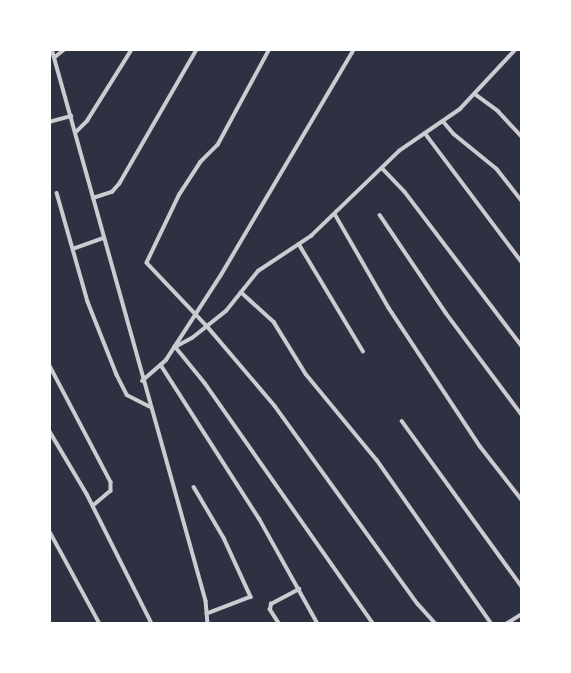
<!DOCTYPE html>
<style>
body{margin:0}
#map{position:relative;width:571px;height:673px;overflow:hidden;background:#2d3142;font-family:Manrope,sans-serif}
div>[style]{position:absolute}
.minor>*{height:3.5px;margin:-1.75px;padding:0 1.75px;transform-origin:1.75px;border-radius:1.75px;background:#caccd0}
span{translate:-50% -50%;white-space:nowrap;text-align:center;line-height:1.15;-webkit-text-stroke:5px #fff;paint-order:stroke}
.frame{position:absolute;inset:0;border:51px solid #fff;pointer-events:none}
</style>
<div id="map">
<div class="minor">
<i style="left:52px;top:49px;width:573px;rotate:74.41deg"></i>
<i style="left:206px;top:601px;width:23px;rotate:85deg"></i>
<i style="left:270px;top:49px;width:109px;rotate:118.4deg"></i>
<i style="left:218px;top:145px;width:24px;rotate:135deg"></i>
<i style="left:201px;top:162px;width:38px;rotate:123deg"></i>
<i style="left:180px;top:194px;width:76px;rotate:115.6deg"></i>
<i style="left:147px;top:263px;width:87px;rotate:46.4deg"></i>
<i style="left:207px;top:326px;width:105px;rotate:49.6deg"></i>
<i style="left:275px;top:406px;width:244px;rotate:54.2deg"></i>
<i style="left:418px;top:604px;width:27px;rotate:48deg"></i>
<i style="left:55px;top:57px;width:13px;rotate:-39deg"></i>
<i style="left:475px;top:94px;width:29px;rotate:36deg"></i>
<i style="left:498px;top:111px;width:35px;rotate:47deg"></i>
<i style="left:443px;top:121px;width:17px;rotate:50deg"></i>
<i style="left:454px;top:134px;width:55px;rotate:39.1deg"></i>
<i style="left:497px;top:169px;width:41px;rotate:52deg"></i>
<i style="left:49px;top:122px;width:23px;rotate:-15deg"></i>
<i style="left:75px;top:133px;width:17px;rotate:-45deg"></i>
<i style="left:87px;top:121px;width:85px;rotate:-58deg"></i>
<i style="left:425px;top:133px;width:161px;rotate:53.1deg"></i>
<i style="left:382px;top:168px;width:33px;rotate:46deg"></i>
<i style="left:405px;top:192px;width:193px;rotate:52.8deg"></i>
<i style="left:57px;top:193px;width:113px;rotate:74.1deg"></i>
<i style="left:88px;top:302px;width:79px;rotate:68.3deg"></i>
<i style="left:117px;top:375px;width:22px;rotate:63deg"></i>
<i style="left:127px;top:395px;width:25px;rotate:27deg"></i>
<i style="left:93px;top:198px;width:20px;rotate:-18deg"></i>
<i style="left:112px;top:192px;width:11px;rotate:-49deg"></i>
<i style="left:119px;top:184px;width:156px;rotate:-60deg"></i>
<i style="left:335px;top:214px;width:108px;rotate:60.1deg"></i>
<i style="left:389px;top:308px;width:165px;rotate:56.6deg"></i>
<i style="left:480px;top:446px;width:68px;rotate:52.1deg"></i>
<i style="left:380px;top:215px;width:118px;rotate:56deg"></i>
<i style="left:446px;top:313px;width:127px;rotate:53.3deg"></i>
<i style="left:299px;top:244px;width:125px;rotate:59.1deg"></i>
<i style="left:73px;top:249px;width:33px;rotate:-20deg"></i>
<i style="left:241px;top:292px;width:45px;rotate:42.3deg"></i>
<i style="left:274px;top:322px;width:61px;rotate:58.4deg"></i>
<i style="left:306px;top:374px;width:112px;rotate:50.5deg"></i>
<i style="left:377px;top:460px;width:200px;rotate:55deg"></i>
<i style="left:49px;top:364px;width:133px;rotate:62.3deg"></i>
<i style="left:111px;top:482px;width:9px;rotate:90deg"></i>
<i style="left:111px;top:491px;width:23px;rotate:140deg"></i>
<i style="left:161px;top:365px;width:182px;rotate:57.4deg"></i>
<i style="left:259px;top:518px;width:121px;rotate:60.9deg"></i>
<i style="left:142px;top:381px;width:32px;rotate:-41deg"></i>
<i style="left:166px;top:360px;width:101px;rotate:-57.1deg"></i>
<i style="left:221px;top:275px;width:262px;rotate:-59.5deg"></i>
<i style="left:402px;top:421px;width:205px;rotate:54.1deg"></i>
<i style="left:49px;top:430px;width:74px;rotate:59.3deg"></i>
<i style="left:87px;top:494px;width:145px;rotate:63.4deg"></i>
<i style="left:194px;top:487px;width:59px;rotate:59.5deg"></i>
<i style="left:224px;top:538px;width:65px;rotate:65.4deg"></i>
<i style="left:251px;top:597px;width:47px;rotate:158.9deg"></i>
<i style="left:49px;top:530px;width:107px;rotate:61.5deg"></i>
<i style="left:279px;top:624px;width:17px;rotate:-123deg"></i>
<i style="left:270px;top:610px;width:6px;rotate:-81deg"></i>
<i style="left:271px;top:604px;width:32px;rotate:-28deg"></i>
<i style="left:373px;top:624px;width:293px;rotate:-125deg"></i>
<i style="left:205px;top:384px;width:48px;rotate:-129deg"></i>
<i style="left:175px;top:347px;width:19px;rotate:-28deg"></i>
<i style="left:192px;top:338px;width:43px;rotate:-38.5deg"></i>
<i style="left:226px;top:311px;width:51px;rotate:-51.3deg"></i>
<i style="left:258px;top:271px;width:64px;rotate:-33.4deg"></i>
<i style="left:311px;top:236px;width:122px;rotate:-44deg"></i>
<i style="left:399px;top:151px;width:74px;rotate:-34.5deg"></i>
<i style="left:460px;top:109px;width:82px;rotate:-47deg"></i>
<i style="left:506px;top:624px;width:19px;rotate:-32deg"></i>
</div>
<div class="frame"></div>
</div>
